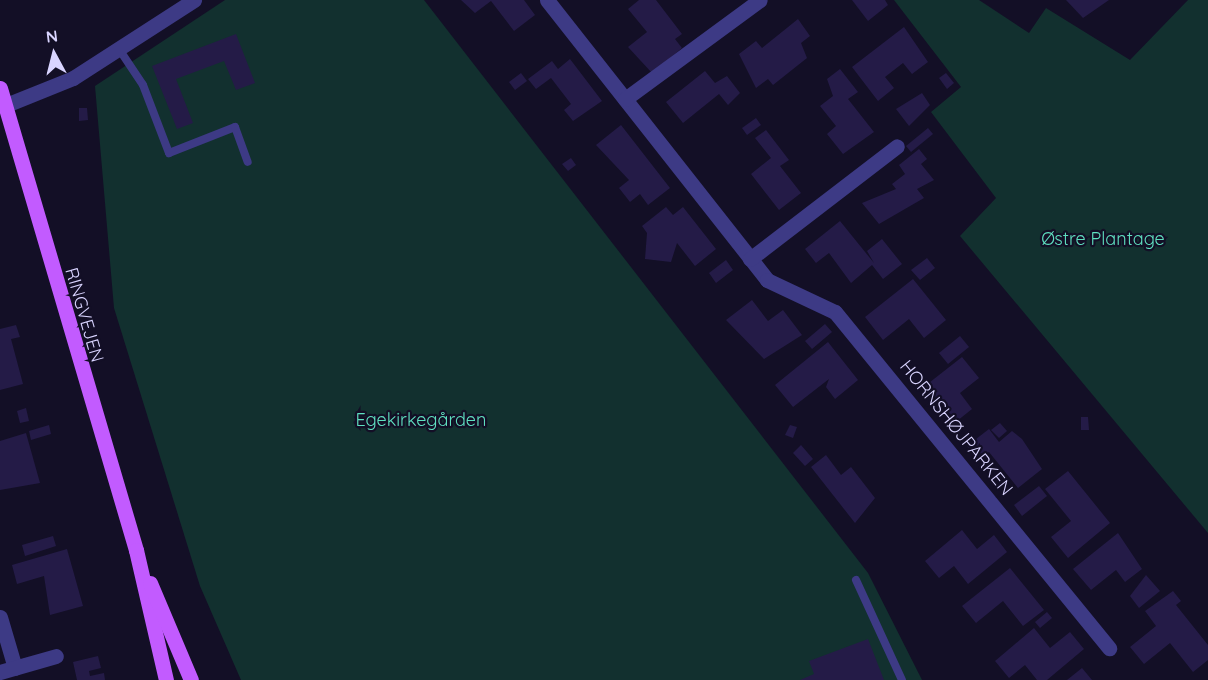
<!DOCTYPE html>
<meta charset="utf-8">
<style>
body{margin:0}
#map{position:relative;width:1208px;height:680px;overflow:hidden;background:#130f26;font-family:Quicksand,sans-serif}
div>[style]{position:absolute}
.green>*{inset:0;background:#12302f}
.building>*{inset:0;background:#241b47}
.service>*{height:8px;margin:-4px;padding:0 4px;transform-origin:4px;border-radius:4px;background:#3d3a85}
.minor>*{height:15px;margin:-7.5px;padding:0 7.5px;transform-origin:7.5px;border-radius:7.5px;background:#3d3a85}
.primary>*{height:15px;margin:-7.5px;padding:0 7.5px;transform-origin:7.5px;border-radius:7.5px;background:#c25bff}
span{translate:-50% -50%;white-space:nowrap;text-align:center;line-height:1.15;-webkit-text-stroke:4.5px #130f26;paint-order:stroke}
.park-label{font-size:18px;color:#5fe0c0}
.street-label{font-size:18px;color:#d9d4ff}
.north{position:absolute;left:24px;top:24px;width:60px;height:60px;-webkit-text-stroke:4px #130f26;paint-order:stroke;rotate:353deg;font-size:16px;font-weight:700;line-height:24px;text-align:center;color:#d9d4ff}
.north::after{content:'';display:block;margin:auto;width:21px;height:27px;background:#d9d4ff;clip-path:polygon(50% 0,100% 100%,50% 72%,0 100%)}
</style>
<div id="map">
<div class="green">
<i style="clip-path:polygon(225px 0,424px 0,868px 573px,922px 680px,241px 680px,200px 586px,114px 308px,95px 86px)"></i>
<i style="clip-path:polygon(894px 0,979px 0,1029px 33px,1046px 8px,1130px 60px,1188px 0,1208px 0,1208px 533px,960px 236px,996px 198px,931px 112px,961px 87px)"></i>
</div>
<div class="building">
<i style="clip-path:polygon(461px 0,524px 0,535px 15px,514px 31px,491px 1px,475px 13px)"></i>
<i style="clip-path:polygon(639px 0,656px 0,682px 34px,675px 39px,682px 48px,652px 73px,628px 47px,647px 32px,628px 9px)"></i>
<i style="clip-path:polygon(852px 0,885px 0,888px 5px,868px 21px)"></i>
<i style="clip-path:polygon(1066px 0,1109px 0,1083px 18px)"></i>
<i style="clip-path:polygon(798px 19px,810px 36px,801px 43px,807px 58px,773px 85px,768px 79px,756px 88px,739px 54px,756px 41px,762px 48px)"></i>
<i style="clip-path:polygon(904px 27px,928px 62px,912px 74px,903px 63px,885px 77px,894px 88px,878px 101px,852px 67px)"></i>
<i style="clip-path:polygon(236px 34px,255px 83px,236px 90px,224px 61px,176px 79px,193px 123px,177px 129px,152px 66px)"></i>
<i style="clip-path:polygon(570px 59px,602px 101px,573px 121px,564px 110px,571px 104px,551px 78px,536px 89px,528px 79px,552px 61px,558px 69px)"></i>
<i style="clip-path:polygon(840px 69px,858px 92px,848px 99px,874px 132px,843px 154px,827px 134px,836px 126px,820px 106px,833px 96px,827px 79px)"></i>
<i style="clip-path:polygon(705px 71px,715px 83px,727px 76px,740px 93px,728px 105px,719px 94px,683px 123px,666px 102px)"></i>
<i style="clip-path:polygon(521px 73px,527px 81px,515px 90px,509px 82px)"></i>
<i style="clip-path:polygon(946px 73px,954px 83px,947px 89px,939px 78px)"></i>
<i style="clip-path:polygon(922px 93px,930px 105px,909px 126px,896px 109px)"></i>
<i style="clip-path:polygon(79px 108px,87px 108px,88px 120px,79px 121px)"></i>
<i style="clip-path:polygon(756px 118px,761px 125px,747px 135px,742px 128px)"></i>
<i style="clip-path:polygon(621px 125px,670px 188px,648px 205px,640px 194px,630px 202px,619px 188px,629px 180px,596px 145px)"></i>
<i style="clip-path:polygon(928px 128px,933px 134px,911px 152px,906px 146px)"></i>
<i style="clip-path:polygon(766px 130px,789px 160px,780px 166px,801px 193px,779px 210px,751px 174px,771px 158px,755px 138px)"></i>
<i style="clip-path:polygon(919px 149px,927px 159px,921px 164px,934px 180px,917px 189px,924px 198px,879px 224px,862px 203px,896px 189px,892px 184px,905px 174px,899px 165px)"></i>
<i style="clip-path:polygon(571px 158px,576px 165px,568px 171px,562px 164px)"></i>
<i style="clip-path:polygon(666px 207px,673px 215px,683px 207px,716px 249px,695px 266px,677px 243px,671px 262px,645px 259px,647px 233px,642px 226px)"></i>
<i style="clip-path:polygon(840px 221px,874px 263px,867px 251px,882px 239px,902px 264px,883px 279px,872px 265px,851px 283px,829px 253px,816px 263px,805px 249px)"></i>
<i style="clip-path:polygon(927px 258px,935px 268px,920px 280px,911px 270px)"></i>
<i style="clip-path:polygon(726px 260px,733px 270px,716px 283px,709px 273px)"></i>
<i style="clip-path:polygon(913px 279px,946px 320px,924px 338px,909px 319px,883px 340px,865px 317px)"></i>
<i style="clip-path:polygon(752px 300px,768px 321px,783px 310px,802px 335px,764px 359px,726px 320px)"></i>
<i style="clip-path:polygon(825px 324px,832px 332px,812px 349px,805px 341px)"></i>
<i style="clip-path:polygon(16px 325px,20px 337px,11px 339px,23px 384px,0 390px,0 329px)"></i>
<i style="clip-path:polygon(960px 336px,969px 347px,948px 364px,939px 353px)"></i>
<i style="clip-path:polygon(828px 342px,858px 380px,835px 399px,826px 387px,829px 379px,793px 407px,775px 385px)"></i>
<i style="clip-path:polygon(962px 357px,979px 378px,960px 393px,972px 409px,957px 421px,925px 386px)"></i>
<i style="clip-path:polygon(26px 408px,29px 421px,20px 423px,17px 411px)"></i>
<i style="clip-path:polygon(1081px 417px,1088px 417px,1089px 430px,1081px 430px)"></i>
<i style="clip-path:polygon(1000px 423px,1007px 431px,999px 438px,991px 430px)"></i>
<i style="clip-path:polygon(49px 425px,51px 434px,31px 440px,29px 431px)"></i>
<i style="clip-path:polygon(790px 425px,797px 427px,793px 438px,785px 435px)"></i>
<i style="clip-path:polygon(989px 429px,999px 442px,1012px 431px,1022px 439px,1042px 469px,1018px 488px,989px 452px,978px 460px,967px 446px)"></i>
<i style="clip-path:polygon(26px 433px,40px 483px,0 490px,0 441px)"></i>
<i style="clip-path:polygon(801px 445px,813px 459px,805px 466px,793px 453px)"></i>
<i style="clip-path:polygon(826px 455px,841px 475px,851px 467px,875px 498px,855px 523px,811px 467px)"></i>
<i style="clip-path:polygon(1068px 471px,1110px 523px,1068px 558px,1051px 537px,1071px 521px,1045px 489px)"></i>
<i style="clip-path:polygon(1039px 486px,1047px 496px,1022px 516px,1014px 505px)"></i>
<i style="clip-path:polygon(962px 530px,977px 549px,994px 535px,1007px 552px,968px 584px,954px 566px,939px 578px,925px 561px)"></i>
<i style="clip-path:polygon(1118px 533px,1142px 569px,1125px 582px,1116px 570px,1091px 590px,1073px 569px)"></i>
<i style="clip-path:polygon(53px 536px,56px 546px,25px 556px,22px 545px)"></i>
<i style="clip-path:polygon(67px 549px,83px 606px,50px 615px,44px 576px,17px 584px,12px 565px)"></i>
<i style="clip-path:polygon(1010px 568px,1044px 610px,1023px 626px,1003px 601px,976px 623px,962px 606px)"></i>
<i style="clip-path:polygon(1146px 575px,1160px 591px,1139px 608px,1130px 596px)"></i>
<i style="clip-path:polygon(1173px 591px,1181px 601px,1176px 605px,1208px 645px,1208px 660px,1193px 672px,1170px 643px,1144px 664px,1130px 647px,1156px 626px,1145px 611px)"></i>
<i style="clip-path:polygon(1047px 612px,1052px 618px,1040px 628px,1035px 622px)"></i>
<i style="clip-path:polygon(1034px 628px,1050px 648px,1070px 632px,1084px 649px,1047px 680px,1037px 680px,1025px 665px,1009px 678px,995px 661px)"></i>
<i style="clip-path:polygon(868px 639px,884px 680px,800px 680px,814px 674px,809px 661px)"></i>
<i style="clip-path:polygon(98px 656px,101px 668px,89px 671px,90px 676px,104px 673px,105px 680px,77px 680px,73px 662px)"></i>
<i style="clip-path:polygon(1082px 668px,1092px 680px,1067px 680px)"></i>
</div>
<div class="service">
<i style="left:119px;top:49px;width:43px;rotate:56.3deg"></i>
<i style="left:143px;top:85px;width:73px;rotate:69.1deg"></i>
<i style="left:169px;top:153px;width:71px;rotate:-21.5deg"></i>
<i style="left:235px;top:127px;width:37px;rotate:70deg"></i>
<i style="left:856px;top:580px;width:110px;rotate:65.3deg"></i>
</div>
<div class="minor">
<i style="left:547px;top:0;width:356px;rotate:51.8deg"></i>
<i style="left:767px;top:280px;width:75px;rotate:25.2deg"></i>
<i style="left:835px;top:312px;width:434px;rotate:50.8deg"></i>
<i style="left:625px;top:99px;width:167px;rotate:-36.3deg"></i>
<i style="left:6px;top:105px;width:72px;rotate:-21.9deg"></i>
<i style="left:73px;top:78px;width:144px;rotate:-32.8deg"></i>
<i style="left:750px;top:259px;width:185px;rotate:-37.5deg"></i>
<i style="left:0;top:617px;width:53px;rotate:73.6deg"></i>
<i style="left:0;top:672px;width:58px;rotate:-15.9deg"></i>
</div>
<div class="primary">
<i style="left:0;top:88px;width:482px;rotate:73.6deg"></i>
<i style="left:136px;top:550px;width:133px;rotate:77deg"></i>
<i style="left:150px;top:583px;width:105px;rotate:67.1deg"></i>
</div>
<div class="park-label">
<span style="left:1103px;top:239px">Østre Plantage</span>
<span style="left:421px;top:420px">Egekirkegården</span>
</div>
<div class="street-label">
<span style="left:84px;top:315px;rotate:74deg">RINGVEJEN</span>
<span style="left:956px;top:428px;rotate:51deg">HORNSHØJPARKEN</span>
</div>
<div class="north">N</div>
</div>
